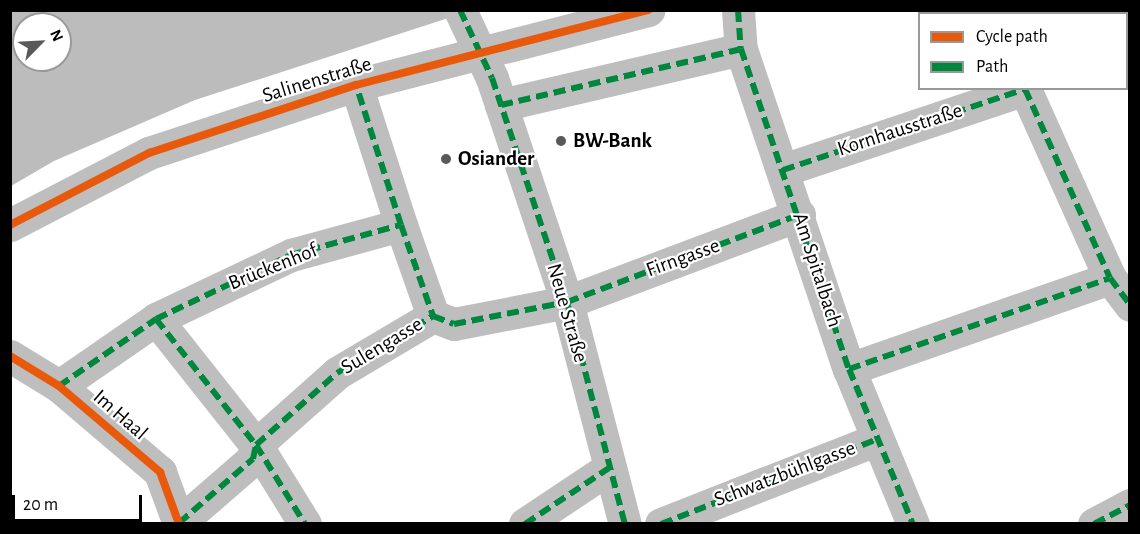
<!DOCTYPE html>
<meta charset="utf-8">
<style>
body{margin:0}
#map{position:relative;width:1140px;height:534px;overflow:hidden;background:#fff;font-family:"Alegreya Sans",sans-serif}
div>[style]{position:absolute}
.water>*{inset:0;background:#bcbcbc}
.pedestrian>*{height:33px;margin:-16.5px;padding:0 16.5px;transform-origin:16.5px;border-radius:16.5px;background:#bebebe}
.minor>*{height:33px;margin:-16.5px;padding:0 16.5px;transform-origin:16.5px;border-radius:16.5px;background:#bebebe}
.quiet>*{height:6px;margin-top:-3px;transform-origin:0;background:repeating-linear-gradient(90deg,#00873e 0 12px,transparent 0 18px)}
.cycleway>*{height:8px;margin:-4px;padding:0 4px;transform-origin:4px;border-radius:4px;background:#e8590c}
.dots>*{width:16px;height:16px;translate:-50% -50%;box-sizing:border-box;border:3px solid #fff;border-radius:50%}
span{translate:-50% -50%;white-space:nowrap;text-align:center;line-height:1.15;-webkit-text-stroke:4.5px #fff;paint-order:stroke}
.street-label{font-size:21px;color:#000}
.poi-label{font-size:21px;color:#000;font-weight:700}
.left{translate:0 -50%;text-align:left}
.frame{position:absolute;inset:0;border:12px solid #000;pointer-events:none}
.legend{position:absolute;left:918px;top:12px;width:210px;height:78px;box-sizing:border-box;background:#fff;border:2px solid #999;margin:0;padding:8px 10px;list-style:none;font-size:18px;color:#000}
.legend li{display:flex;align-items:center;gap:12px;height:30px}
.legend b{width:30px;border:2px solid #999}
.north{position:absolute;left:12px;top:12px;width:60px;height:60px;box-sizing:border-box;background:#fff;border:2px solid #999;border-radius:50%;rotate:66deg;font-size:16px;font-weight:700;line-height:24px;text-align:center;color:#000}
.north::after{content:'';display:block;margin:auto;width:21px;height:27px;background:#595959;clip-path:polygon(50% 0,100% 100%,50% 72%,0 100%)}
.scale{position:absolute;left:12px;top:495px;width:130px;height:27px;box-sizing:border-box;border:3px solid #000;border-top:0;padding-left:8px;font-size:18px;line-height:21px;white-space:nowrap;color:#000;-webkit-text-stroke:4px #fff;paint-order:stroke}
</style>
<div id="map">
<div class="water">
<i style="clip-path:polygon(evenodd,11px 11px,470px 11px,195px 100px,54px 161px,11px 186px,11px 11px,24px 24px,60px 24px,60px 60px,24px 60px,24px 24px)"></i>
</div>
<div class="pedestrian">
<i style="left:460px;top:10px;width:75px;rotate:64.8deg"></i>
<i style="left:492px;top:78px;width:236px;rotate:71.5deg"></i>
<i style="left:567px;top:302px;width:229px;rotate:75.4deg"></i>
<i style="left:738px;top:10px;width:39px;rotate:86deg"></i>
<i style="left:741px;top:49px;width:338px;rotate:71.4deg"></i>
<i style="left:849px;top:369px;width:168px;rotate:67.6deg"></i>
<i style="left:501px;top:105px;width:246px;rotate:-13.1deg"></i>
<i style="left:783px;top:170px;width:255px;rotate:-18.5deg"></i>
<i style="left:1025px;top:89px;width:207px;rotate:65.8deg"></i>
<i style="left:401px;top:225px;width:96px;rotate:70.6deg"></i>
<i style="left:156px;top:319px;width:161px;rotate:51.6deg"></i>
<i style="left:256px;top:445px;width:93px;rotate:58.2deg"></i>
<i style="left:849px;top:369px;width:276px;rotate:-19.2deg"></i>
<i style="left:1110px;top:278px;width:34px;rotate:53deg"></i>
<i style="left:59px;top:386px;width:118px;rotate:-34.6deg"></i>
<i style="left:156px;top:319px;width:149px;rotate:-25.4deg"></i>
<i style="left:291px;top:255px;width:114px;rotate:-15.3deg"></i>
<i style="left:401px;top:225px;width:147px;rotate:-107.8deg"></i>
<i style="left:179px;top:523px;width:98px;rotate:-40.9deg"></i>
<i style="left:253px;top:459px;width:14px;rotate:-78deg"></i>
<i style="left:256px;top:445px;width:108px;rotate:-41.6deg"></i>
<i style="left:337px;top:373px;width:112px;rotate:-30.7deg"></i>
<i style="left:433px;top:316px;width:22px;rotate:21deg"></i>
<i style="left:454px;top:324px;width:115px;rotate:-11deg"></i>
<i style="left:567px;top:302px;width:248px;rotate:-20.6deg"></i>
<i style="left:525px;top:524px;width:101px;rotate:-33.7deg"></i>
<i style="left:661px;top:524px;width:230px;rotate:-21.4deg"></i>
<i style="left:1094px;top:524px;width:41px;rotate:-27.8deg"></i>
</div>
<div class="minor">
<i style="left:10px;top:225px;width:157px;rotate:-27.4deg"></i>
<i style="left:149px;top:153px;width:218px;rotate:-18.2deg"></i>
<i style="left:356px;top:85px;width:302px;rotate:-14.4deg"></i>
<i style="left:10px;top:356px;width:57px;rotate:31.5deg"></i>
<i style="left:59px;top:386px;width:133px;rotate:40.4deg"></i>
<i style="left:160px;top:472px;width:55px;rotate:69.9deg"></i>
</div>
<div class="quiet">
<i style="left:460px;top:10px;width:75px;rotate:64.8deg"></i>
<i style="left:492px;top:78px;width:236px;rotate:71.5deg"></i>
<i style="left:567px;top:302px;width:229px;rotate:75.4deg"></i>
<i style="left:738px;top:10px;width:39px;rotate:86deg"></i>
<i style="left:741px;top:49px;width:338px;rotate:71.4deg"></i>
<i style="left:849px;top:369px;width:168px;rotate:67.6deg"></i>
<i style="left:501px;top:105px;width:246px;rotate:-13.1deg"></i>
<i style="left:783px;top:170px;width:255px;rotate:-18.5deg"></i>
<i style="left:1025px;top:89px;width:207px;rotate:65.8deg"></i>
<i style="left:401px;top:225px;width:96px;rotate:70.6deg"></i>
<i style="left:156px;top:319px;width:161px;rotate:51.6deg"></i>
<i style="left:256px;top:445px;width:93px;rotate:58.2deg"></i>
<i style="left:849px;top:369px;width:276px;rotate:-19.2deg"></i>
<i style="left:1110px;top:278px;width:34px;rotate:53deg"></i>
<i style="left:59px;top:386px;width:118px;rotate:-34.6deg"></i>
<i style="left:156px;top:319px;width:149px;rotate:-25.4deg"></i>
<i style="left:291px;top:255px;width:114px;rotate:-15.3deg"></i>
<i style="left:401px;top:225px;width:147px;rotate:-107.8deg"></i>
<i style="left:179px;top:523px;width:98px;rotate:-40.9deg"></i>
<i style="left:253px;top:459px;width:14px;rotate:-78deg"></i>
<i style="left:256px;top:445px;width:108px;rotate:-41.6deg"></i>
<i style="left:337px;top:373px;width:112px;rotate:-30.7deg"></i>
<i style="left:433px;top:316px;width:22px;rotate:21deg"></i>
<i style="left:454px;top:324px;width:115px;rotate:-11deg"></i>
<i style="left:567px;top:302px;width:248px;rotate:-20.6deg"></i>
<i style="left:525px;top:524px;width:101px;rotate:-33.7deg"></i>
<i style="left:661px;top:524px;width:230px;rotate:-21.4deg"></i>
<i style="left:1094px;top:524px;width:41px;rotate:-27.8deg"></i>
</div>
<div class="cycleway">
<i style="left:10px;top:225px;width:157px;rotate:-27.4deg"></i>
<i style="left:149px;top:153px;width:218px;rotate:-18.2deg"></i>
<i style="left:356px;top:85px;width:302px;rotate:-14.4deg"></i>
<i style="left:10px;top:356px;width:57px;rotate:31.5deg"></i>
<i style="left:59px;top:386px;width:133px;rotate:40.4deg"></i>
<i style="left:160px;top:472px;width:55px;rotate:69.9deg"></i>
</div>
<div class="dots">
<i style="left:561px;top:141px;background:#595959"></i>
<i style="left:446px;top:159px;background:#595959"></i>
</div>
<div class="street-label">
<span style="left:317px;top:80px;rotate:-17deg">Salinenstraße</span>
<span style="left:900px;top:130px;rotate:-18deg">Kornhausstraße</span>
<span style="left:683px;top:258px;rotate:-20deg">Firngasse</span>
<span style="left:273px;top:267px;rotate:-22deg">Brückenhof</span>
<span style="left:817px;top:270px;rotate:72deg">Am Spitalbach</span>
<span style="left:567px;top:313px;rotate:74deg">Neue Straße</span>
<span style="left:382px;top:346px;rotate:-31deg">Sulengasse</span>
<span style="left:120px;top:415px;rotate:41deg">Im Haal</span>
<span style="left:785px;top:474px;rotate:-21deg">Schwatzbühlgasse</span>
</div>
<div class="poi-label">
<span class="left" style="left:573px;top:141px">BW-Bank</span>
<span class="left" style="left:458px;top:159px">Osiander</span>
</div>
<div class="frame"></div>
<ul class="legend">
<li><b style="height:8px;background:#e8590c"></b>Cycle path</li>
<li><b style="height:8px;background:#00873e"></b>Path</li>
</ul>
<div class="north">N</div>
<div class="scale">20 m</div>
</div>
